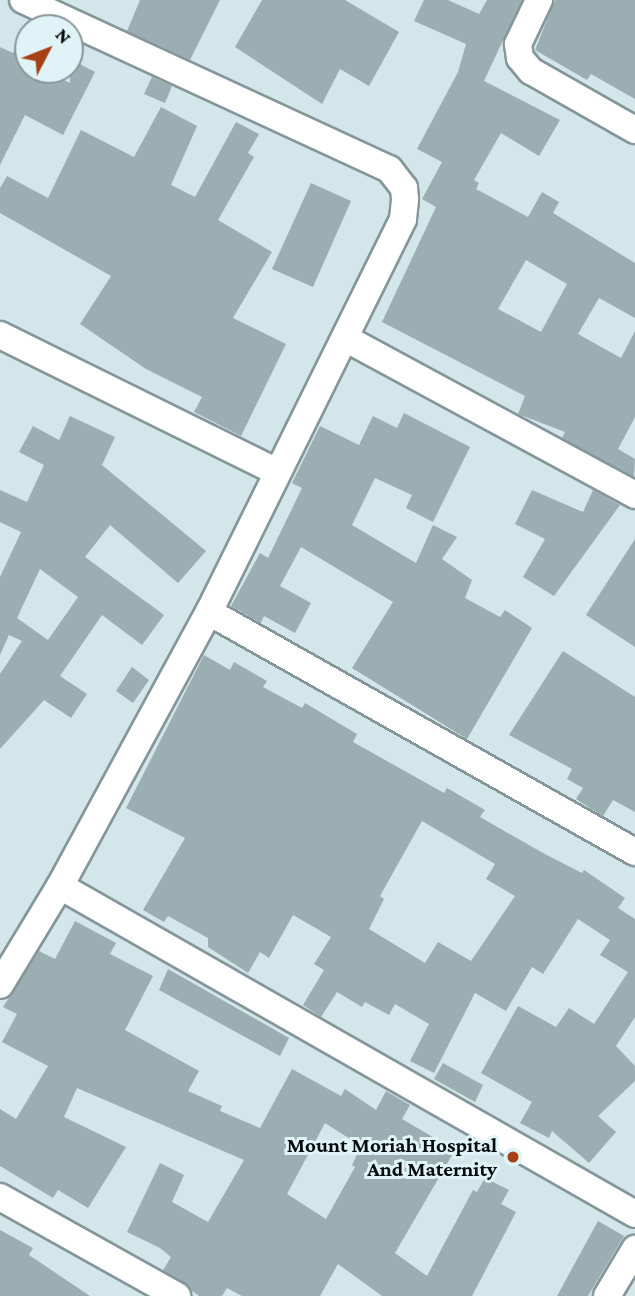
<!DOCTYPE html>
<style>
body{margin:0}
#map{position:relative;width:635px;height:1296px;overflow:hidden;background:#d3e6ea;font-family:"Crimson Pro",serif}
div>[style]{position:absolute}
.building>*{inset:0;background:#9baeb1}
.roads{filter:drop-shadow(2px 0 #84969a) drop-shadow(-2px 0 #84969a) drop-shadow(0 2px #84969a) drop-shadow(0 -2px #84969a)}
.street>*{height:26px;margin:-13px;padding:0 13px;transform-origin:13px;border-radius:13px;background:#fff}
.dots>*{width:19px;height:19px;translate:-50% -50%;box-sizing:border-box;border:4px solid #e0f3f7;border-radius:50%}
span{translate:-50% -50%;white-space:nowrap;text-align:center;line-height:1.15;-webkit-text-stroke:6px #e0f3f7;paint-order:stroke}
.poi-label{font-size:21px;color:#070d0f;font-weight:700}
.right{translate:-100% -50%;text-align:right}
.north{position:absolute;left:14px;top:14px;width:70px;height:70px;box-sizing:border-box;background:#e0f3f7;border:2px solid #89979a;border-radius:50%;rotate:48deg;font-size:19px;font-weight:700;line-height:28px;text-align:center;color:#070d0f}
.north::after{content:'';display:block;margin:auto;width:24px;height:32px;background:#a64115;clip-path:polygon(50% 0,100% 100%,50% 72%,0 100%)}
</style>
<div id="map">
<div class="building">
<i style="clip-path:polygon(140px 0,220px 0,190px 60px,127px 31px)"></i>
<i style="clip-path:polygon(262px 0,345px 0,399px 32px,369px 86px,340px 69px,322px 104px,235px 47px)"></i>
<i style="clip-path:polygon(evenodd,424px 0,448px 0,479px 14px,487px 0,522px 0,484px 81px,560px 120px,539px 156px,501px 133px,474px 180px,479px 183px,476px 189px,528px 217px,542px 192px,559px 202px,553px 213px,635px 263px,635px 318px,599px 298px,578px 334px,621px 358px,635px 331px,635px 417px,618px 449px,635px 459px,634px 477px,562px 438px,565px 432px,518px 414px,525px 396px,382px 322px,436px 207px,422px 199px,442px 162px,417px 149px,458px 72px,466px 44px,414px 21px,424px 0,526px 260px,567px 284px,541px 332px,498px 309px,526px 260px)"></i>
<i style="clip-path:polygon(555px 0,635px 0,635px 99px,591px 74px,587px 80px,535px 50px)"></i>
<i style="clip-path:polygon(28px 20px,28px 70px,45px 70px,70px 83px,70px 59px,95px 72px,63px 135px,25px 115px,0 165px,0 47px,13px 53px)"></i>
<i style="clip-path:polygon(152px 77px,172px 86px,165px 103px,144px 94px)"></i>
<i style="clip-path:polygon(161px 107px,197px 126px,171px 185px,195px 197px,236px 122px,259px 134px,248px 153px,254px 157px,218px 220px,272px 252px,233px 318px,286px 344px,241px 436px,194px 412px,202px 397px,146px 369px,80px 324px,111px 276px,0 213px,0 188px,7px 176px,48px 198px,81px 130px,134px 157px)"></i>
<i style="clip-path:polygon(311px 183px,351px 201px,313px 287px,272px 269px)"></i>
<i style="clip-path:polygon(404px 413px,470px 447px,433px 522px,406px 508px,412px 495px,375px 478px,352px 525px,416px 563px,433px 525px,457px 537px,442px 559px,472px 580px,465px 598px,500px 617px,505px 610px,532px 628px,467px 739px,352px 668px,393px 602px,301px 547px,280px 586px,311px 603px,295px 633px,264px 616px,261px 623px,231px 606px,260px 553px,268px 558px,302px 488px,292px 483px,320px 426px,359px 445px,373px 416px,397px 428px)"></i>
<i style="clip-path:polygon(evenodd,70px 416px,115px 437px,102px 465px,206px 551px,178px 583px,110px 525px,85px 557px,164px 615px,142px 645px,102px 615px,60px 676px,87px 694px,71px 718px,44px 700px,0 749px,0 674px,22px 641px,9px 635px,0 655px,0 577px,21px 532px,0 522px,0 490px,27px 502px,44px 465px,19px 452px,33px 426px,59px 440px,70px 416px,40px 569px,78px 597px,48px 640px,17px 618px,40px 569px)"></i>
<i style="clip-path:polygon(532px 490px,583px 512px,593px 490px,620px 505px,554px 596px,523px 577px,545px 539px,515px 524px)"></i>
<i style="clip-path:polygon(635px 539px,635px 647px,586px 615px)"></i>
<i style="clip-path:polygon(563px 651px,635px 697px,635px 812px,613px 800px,603px 816px,593px 810px,576px 799px,583px 788px,567px 779px,572px 769px,509px 735px)"></i>
<i style="clip-path:polygon(evenodd,204px 655px,230px 670px,234px 662px,267px 681px,263px 687px,302px 708px,305px 703px,357px 734px,353px 742px,444px 793px,447px 788px,485px 810px,480px 817px,543px 853px,582px 873px,584px 870px,625px 898px,618px 908px,635px 919px,635px 1017px,616px 1046px,635px 1066px,635px 1081px,598px 1116px,616px 1132px,589px 1163px,552px 1131px,549px 1138px,520px 1123px,532px 1102px,481px 1073px,518px 1006px,556px 1027px,569px 1008px,594px 1024px,628px 972px,600px 955px,610px 940px,578px 919px,543px 974px,532px 967px,506px 1011px,475px 993px,434px 1073px,410px 1061px,429px 1024px,395px 1004px,389px 1015px,365px 1002px,362px 1007px,337px 992px,321px 1017px,303px 1005px,324px 970px,314px 964px,331px 937px,293px 915px,269px 958px,260px 952px,248px 973px,208px 947px,208px 938px,168px 916px,164px 922px,143px 910px,185px 838px,126px 808px,204px 655px,422px 821px,495px 864px,486px 879px,515px 896px,471px 961px,438px 942px,425px 963px,369px 929px,384px 899px,380px 896px,422px 821px)"></i>
<i style="clip-path:polygon(132px 667px,149px 680px,133px 703px,116px 691px)"></i>
<i style="clip-path:polygon(evenodd,75px 921px,116px 943px,110px 954px,153px 976px,125px 1030px,199px 1071px,188px 1091px,222px 1106px,220px 1111px,260px 1128px,292px 1069px,341px 1096px,345px 1089px,376px 1110px,386px 1091px,410px 1105px,402px 1119px,455px 1150px,395px 1253px,427px 1276px,473px 1190px,477px 1192px,485px 1178px,509px 1190px,501px 1204px,516px 1212px,472px 1296px,382px 1296px,338px 1264px,320px 1296px,242px 1296px,227px 1288px,222px 1296px,199px 1296px,163px 1270px,171px 1257px,160px 1248px,127px 1232px,160px 1163px,184px 1175px,172px 1202px,208px 1222px,244px 1160px,77px 1088px,64px 1117px,126px 1147px,88px 1208px,58px 1190px,53px 1198px,0 1166px,0 1109px,16px 1119px,48px 1066px,2px 1042px,17px 1014px,3px 1007px,39px 951px,55px 959px,75px 921px,325px 1123px,361px 1146px,352px 1165px,355px 1167px,326px 1219px,287px 1194px,325px 1123px)"></i>
<i style="clip-path:polygon(168px 969px,289px 1038px,280px 1056px,159px 990px)"></i>
<i style="clip-path:polygon(443px 1063px,483px 1085px,475px 1102px,434px 1079px)"></i>
<i style="clip-path:polygon(598px 1221px,624px 1236px,588px 1296px,557px 1296px)"></i>
<i style="clip-path:polygon(0 1230px,33px 1248px,29px 1255px,90px 1296px,0 1296px)"></i>
</div>
<div class="roads">
<div class="street">
<i style="left:539px;top:0;width:49px;rotate:115.5deg"></i>
<i style="left:518px;top:44px;width:14px;rotate:82deg"></i>
<i style="left:520px;top:58px;width:17px;rotate:50deg"></i>
<i style="left:531px;top:71px;width:120px;rotate:29.6deg"></i>
<i style="left:0;top:335px;width:309px;rotate:26.3deg"></i>
<i style="left:345px;top:338px;width:330px;rotate:28.4deg"></i>
<i style="left:209px;top:612px;width:489px;rotate:29.4deg"></i>
<i style="left:60px;top:886px;width:662px;rotate:29.7deg"></i>
<i style="left:0;top:985px;width:116px;rotate:-58.8deg"></i>
<i style="left:60px;top:886px;width:312px;rotate:-61.5deg"></i>
<i style="left:209px;top:612px;width:438px;rotate:-63.7deg"></i>
<i style="left:403px;top:219px;width:20px;rotate:-84deg"></i>
<i style="left:405px;top:199px;width:11px;rotate:-95deg"></i>
<i style="left:404px;top:188px;width:24px;rotate:-128deg"></i>
<i style="left:389px;top:169px;width:403px;rotate:-155.2deg"></i>
<i style="left:0;top:1197px;width:203px;rotate:29.2deg"></i>
<i style="left:607px;top:1296px;width:55px;rotate:-59.2deg"></i>
</div>
</div>
<div class="dots">
<i style="left:513px;top:1157px;background:#a64115"></i>
</div>
<div class="poi-label">
<span class="right" style="left:497px;top:1157px">Mount Moriah Hospital<br>And Maternity</span>
</div>
<div class="north">N</div>
</div>
